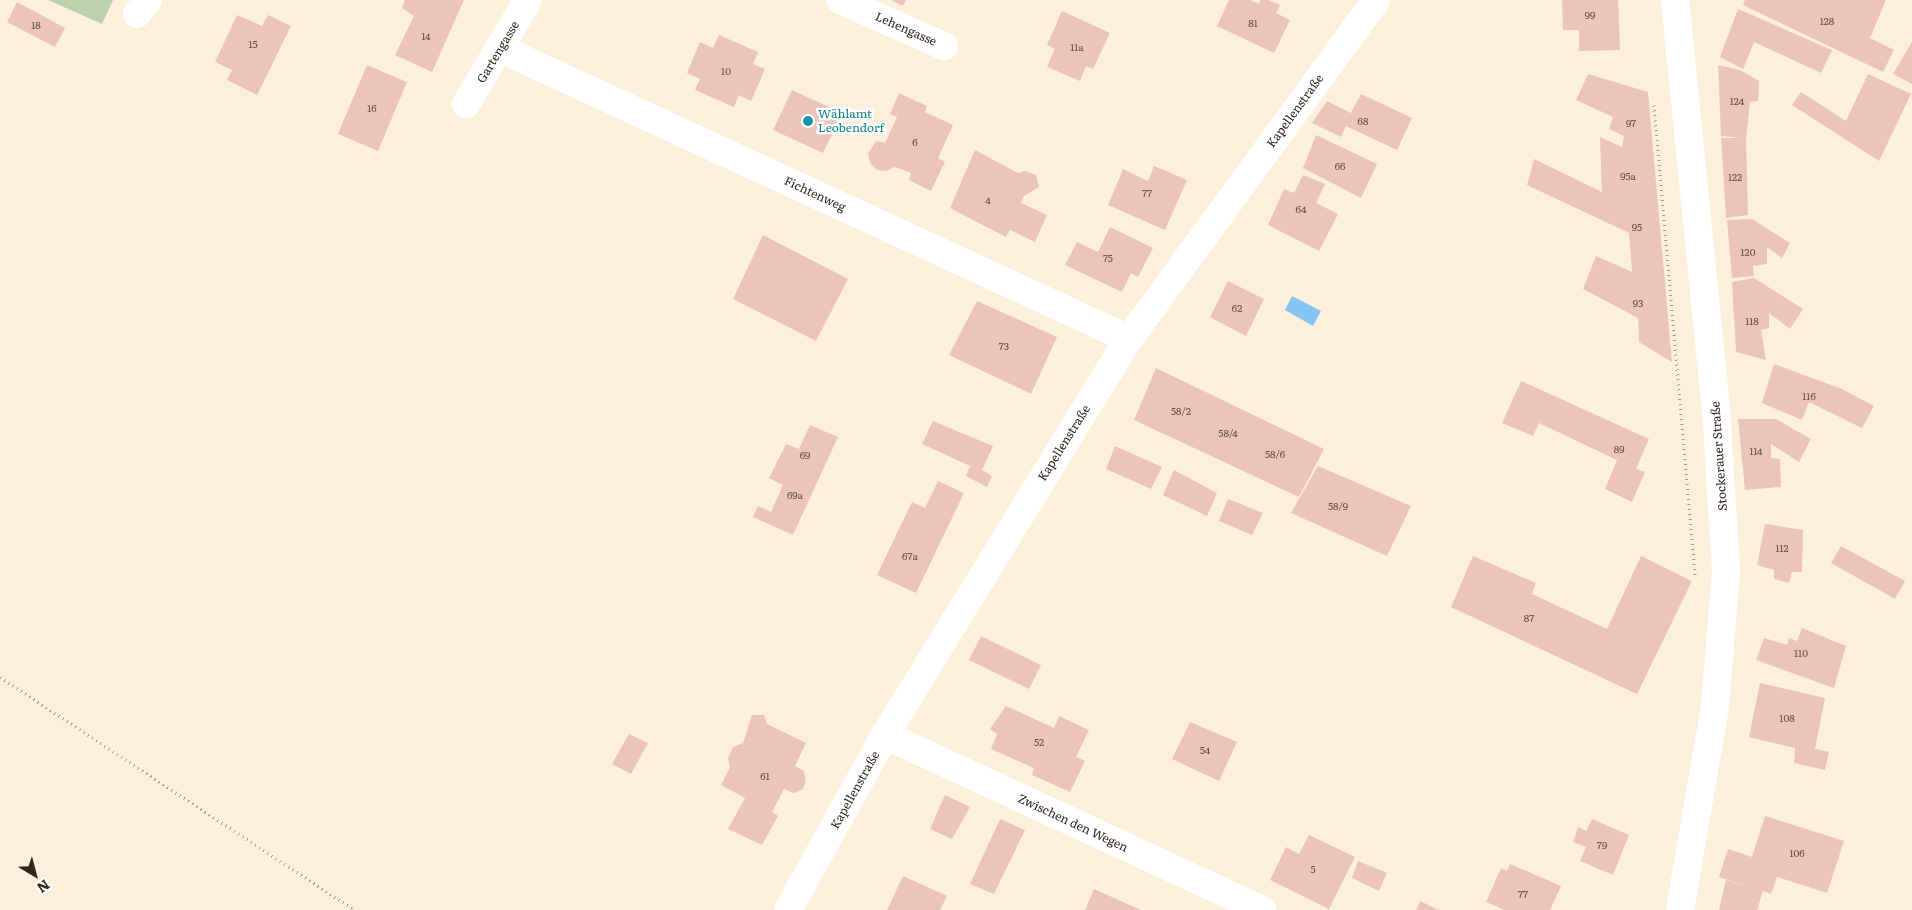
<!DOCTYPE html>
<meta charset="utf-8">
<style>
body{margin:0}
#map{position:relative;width:1912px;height:910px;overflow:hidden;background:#fcf0dd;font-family:Literata,serif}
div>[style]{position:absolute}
.green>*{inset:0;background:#bbd2ad}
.water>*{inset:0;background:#85c4f3}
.building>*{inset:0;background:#ebc4ba}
.path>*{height:3px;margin-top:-1.5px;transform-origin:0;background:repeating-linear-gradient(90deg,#a59b8b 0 1px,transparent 0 5px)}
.minor>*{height:28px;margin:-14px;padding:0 14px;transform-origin:14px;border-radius:14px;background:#fff}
.tertiary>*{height:28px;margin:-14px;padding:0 14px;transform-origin:14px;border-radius:14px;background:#fff}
.dots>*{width:14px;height:14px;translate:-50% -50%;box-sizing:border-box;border:2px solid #fff;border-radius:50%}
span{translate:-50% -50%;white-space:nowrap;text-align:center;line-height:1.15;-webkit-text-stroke:4.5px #fff;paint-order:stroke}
.number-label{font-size:10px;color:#5f4f44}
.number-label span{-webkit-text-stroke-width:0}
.street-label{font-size:12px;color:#30281c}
.culture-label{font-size:12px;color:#0d838f}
.left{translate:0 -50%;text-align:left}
.north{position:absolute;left:10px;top:850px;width:50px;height:50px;-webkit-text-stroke:4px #fff;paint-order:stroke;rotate:143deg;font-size:14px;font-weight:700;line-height:20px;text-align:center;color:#30281c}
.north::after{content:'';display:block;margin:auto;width:18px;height:22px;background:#30281c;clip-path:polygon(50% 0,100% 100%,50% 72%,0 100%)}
</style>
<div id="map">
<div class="green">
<i style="clip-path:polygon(48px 0,113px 0,102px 24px)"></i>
</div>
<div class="water">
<i style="clip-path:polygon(1292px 296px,1321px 311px,1313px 326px,1285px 310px)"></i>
</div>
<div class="building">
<i style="clip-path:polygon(405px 0,464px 0,432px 72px,395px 55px,414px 16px,402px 8px)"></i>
<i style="clip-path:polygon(891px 0,906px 0,903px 6px)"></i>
<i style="clip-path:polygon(1229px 0,1250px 0,1259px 4px,1260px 0,1268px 0,1280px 5px,1276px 13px,1290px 20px,1274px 53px,1217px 26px)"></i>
<i style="clip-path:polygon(1562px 0,1618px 0,1620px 50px,1579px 51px,1579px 30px,1563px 30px)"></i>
<i style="clip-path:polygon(1745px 0,1886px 0,1870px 38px,1894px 50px,1883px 72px,1743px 5px)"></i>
<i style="clip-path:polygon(17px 2px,65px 28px,55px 47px,7px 22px)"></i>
<i style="clip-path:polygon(1738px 9px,1832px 50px,1821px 73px,1754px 42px,1743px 69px,1720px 57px)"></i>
<i style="clip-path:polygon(1062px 11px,1110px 33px,1093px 69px,1086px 66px,1080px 81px,1047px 67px,1055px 49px,1047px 45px)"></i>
<i style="clip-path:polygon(237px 15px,262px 26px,268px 15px,291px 26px,257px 95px,227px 80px,232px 70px,215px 62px)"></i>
<i style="clip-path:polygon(719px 35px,758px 52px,753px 64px,765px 69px,751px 101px,739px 95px,734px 107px,695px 90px,700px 79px,687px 73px,700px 42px,713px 48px)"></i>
<i style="clip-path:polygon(1912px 42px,1912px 84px,1893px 74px)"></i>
<i style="clip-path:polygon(367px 65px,407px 82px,378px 151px,338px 134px)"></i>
<i style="clip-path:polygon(1718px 65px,1740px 70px,1759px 81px,1758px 101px,1750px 102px,1746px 139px,1748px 215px,1726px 218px,1721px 138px,1741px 138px,1721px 136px)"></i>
<i style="clip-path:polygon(1588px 74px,1648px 92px,1672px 362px,1639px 342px,1638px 318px,1583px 289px,1596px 256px,1632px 272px,1629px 233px,1527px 185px,1534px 159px,1602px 192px,1600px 137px,1622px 147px,1624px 136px,1609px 129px,1613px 117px,1576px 100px)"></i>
<i style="clip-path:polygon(1868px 74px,1911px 94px,1879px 161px,1792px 105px,1801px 92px,1846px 121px)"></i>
<i style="clip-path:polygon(792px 90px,842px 113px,823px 153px,773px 130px)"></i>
<i style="clip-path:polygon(899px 93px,927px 106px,925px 112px,953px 125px,938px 158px,945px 162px,931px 191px,909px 180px,911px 173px,895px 167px,886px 171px,877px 170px,870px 163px,868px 154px,876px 141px,885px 143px,897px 117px,890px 114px)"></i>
<i style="clip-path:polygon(1361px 94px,1412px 118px,1397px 150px,1346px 126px,1341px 137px,1312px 123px,1327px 101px,1351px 113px)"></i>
<i style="clip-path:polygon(1316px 135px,1377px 164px,1361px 198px,1303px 168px)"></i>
<i style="clip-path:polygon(975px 150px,1018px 173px,1025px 171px,1036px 175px,1039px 187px,1024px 196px,1021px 203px,1047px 215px,1035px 242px,1010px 230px,1006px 237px,950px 208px)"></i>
<i style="clip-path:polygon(1154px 166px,1187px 180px,1165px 230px,1108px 205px,1123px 169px,1148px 181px)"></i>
<i style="clip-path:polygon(1303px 175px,1325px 184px,1316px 203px,1338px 214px,1319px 251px,1268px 225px,1284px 189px,1294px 193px)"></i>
<i style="clip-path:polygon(1752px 219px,1790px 243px,1782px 258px,1767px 247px,1767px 264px,1753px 266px,1754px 276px,1732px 278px,1727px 220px)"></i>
<i style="clip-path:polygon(1110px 227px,1153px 248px,1138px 277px,1131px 273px,1122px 292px,1065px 265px,1077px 242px,1098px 252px)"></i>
<i style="clip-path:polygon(763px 235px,848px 279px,816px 341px,733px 299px)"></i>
<i style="clip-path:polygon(1754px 278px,1803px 309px,1790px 329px,1769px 313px,1769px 328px,1761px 330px,1766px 360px,1736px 352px,1732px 282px)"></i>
<i style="clip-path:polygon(1228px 281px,1264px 299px,1246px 336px,1210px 317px)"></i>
<i style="clip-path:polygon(977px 301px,1057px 337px,1031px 394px,949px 355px)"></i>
<i style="clip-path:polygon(1774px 364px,1842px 389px,1874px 406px,1862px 428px,1809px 402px,1802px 420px,1762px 403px)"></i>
<i style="clip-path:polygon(1156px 368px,1324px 449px,1299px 497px,1134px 420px)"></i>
<i style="clip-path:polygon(1521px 381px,1649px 439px,1636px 469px,1645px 472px,1632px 502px,1605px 489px,1617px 460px,1539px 423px,1533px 436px,1502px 423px)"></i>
<i style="clip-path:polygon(1738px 419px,1776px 419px,1811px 439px,1799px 462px,1771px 444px,1771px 458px,1780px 459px,1781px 487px,1745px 490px)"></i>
<i style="clip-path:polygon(933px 421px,993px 446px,982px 470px,992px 476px,987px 487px,966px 476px,970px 466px,922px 444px)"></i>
<i style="clip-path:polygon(810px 425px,838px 437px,793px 535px,753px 517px,758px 506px,771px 512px,783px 485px,769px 478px,786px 444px,799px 449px)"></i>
<i style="clip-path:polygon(1115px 446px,1162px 467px,1151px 489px,1106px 469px)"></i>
<i style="clip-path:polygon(1318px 466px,1411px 506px,1387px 556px,1291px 513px)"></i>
<i style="clip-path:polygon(1174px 470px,1217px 493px,1207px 516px,1163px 495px)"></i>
<i style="clip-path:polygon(938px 481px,964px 493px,916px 593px,877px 575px,912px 502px,925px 508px)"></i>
<i style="clip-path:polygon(1228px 499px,1263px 513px,1252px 535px,1219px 521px)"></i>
<i style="clip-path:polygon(1765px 524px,1803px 530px,1802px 572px,1792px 572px,1789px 583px,1774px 579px,1774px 570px,1757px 565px)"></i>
<i style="clip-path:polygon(1841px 546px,1905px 581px,1895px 599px,1831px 563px)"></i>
<i style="clip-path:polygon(1473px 556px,1536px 583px,1532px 594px,1607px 629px,1641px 556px,1692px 581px,1637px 694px,1451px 607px)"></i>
<i style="clip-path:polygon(1802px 628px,1846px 646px,1834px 688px,1756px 660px,1764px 638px,1787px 645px,1789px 638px,1797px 641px)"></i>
<i style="clip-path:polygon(981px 636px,1041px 665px,1029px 689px,969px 660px)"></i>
<i style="clip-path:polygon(1760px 683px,1825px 698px,1815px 749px,1829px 752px,1825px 770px,1794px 763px,1795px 748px,1749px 737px)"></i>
<i style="clip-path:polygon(1006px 706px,1054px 728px,1059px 716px,1089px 730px,1076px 757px,1085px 761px,1070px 792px,1032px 775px,1034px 768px,991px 749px,997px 734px,990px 729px)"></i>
<i style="clip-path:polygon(752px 715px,764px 715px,767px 724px,806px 743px,795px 766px,804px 771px,806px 782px,802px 790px,794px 793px,784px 789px,772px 812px,778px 816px,762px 845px,728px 829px,745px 798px,721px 785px,730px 767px,728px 758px,733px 747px,743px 743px)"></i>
<i style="clip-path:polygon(1190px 722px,1237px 742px,1219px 781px,1172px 759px)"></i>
<i style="clip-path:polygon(629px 734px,648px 743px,631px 774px,612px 764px)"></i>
<i style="clip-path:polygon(945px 795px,970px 807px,952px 839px,930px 829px)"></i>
<i style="clip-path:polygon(1765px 816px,1844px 841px,1827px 893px,1777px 877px,1771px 894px,1763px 891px,1757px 910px,1719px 910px,1726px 880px,1751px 888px,1719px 877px,1728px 849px,1752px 857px)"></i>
<i style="clip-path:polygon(1000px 819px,1025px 830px,994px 894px,970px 884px)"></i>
<i style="clip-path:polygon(1592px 819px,1629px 835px,1613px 875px,1580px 861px,1586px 847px,1573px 842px,1578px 827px,1586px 831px)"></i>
<i style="clip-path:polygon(1309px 835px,1355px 857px,1329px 909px,1270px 880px,1286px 847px,1299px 854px)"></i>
<i style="clip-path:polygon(1358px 861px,1387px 873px,1379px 891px,1352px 878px)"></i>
<i style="clip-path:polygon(1510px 864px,1561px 886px,1550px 910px,1505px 910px,1486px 902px,1501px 868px,1507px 871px)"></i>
<i style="clip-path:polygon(903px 876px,947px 896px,940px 910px,887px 910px)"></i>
<i style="clip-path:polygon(1094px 889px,1141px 910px,1085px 910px)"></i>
<i style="clip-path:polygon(1420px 901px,1439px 910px,1416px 910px)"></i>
</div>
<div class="path">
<i style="left:1654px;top:105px;width:472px;rotate:85deg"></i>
<i style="left:0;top:677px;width:425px;rotate:33.3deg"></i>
</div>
<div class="minor">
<i style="left:840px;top:0;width:114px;rotate:23.9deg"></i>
<i style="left:137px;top:14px;width:18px;rotate:-52deg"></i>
<i style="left:501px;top:49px;width:692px;rotate:24.79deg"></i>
<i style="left:466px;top:104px;width:121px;rotate:-59.2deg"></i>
<i style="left:885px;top:735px;width:416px;rotate:24.9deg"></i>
<i style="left:788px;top:910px;width:200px;rotate:-61deg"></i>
<i style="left:885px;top:735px;width:465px;rotate:-58.4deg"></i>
<i style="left:1129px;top:339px;width:419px;rotate:-53.9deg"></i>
</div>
<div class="tertiary">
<i style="left:1675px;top:0;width:410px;rotate:84.3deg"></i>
<i style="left:1716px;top:408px;width:164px;rotate:86.5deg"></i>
<i style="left:1726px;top:572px;width:135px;rotate:94.7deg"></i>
<i style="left:1715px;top:707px;width:206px;rotate:99.8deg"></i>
</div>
<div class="dots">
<i style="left:808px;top:121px;background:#0f9aa8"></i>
</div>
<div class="number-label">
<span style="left:1590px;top:15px">99</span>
<span style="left:1827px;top:21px">128</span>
<span style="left:1253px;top:23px">81</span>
<span style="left:36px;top:25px">18</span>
<span style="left:426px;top:36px">14</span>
<span style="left:253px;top:44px">15</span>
<span style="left:1077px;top:47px">11a</span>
<span style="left:726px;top:71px">10</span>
<span style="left:1737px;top:101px">124</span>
<span style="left:372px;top:108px">16</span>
<span style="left:1363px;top:121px">68</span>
<span style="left:1631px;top:123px">97</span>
<span style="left:915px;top:142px">6</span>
<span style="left:1340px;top:166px">66</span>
<span style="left:1628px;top:176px">95a</span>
<span style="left:1735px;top:177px">122</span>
<span style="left:1147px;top:193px">77</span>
<span style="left:988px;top:200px">4</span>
<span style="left:1301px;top:209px">64</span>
<span style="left:1637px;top:227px">95</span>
<span style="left:1748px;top:252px">120</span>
<span style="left:1108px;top:258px">75</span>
<span style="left:1638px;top:303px">93</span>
<span style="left:1237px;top:308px">62</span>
<span style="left:1752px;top:321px">118</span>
<span style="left:1004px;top:346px">73</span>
<span style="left:1809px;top:396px">116</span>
<span style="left:1181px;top:411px">58/2</span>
<span style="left:1228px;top:433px">58/4</span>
<span style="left:1619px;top:449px">89</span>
<span style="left:1756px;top:451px">114</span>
<span style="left:1275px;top:454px">58/6</span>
<span style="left:805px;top:455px">69</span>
<span style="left:795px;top:495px">69a</span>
<span style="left:1338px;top:506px">58/9</span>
<span style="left:1782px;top:548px">112</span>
<span style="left:910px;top:556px">67a</span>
<span style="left:1529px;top:618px">87</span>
<span style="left:1801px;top:653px">110</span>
<span style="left:1787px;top:718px">108</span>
<span style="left:1039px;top:742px">52</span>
<span style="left:1205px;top:750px">54</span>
<span style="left:765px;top:776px">61</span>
<span style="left:1602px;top:845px">79</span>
<span style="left:1797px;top:853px">106</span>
<span style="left:1313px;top:869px">5</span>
<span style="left:1523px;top:894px">77</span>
</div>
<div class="street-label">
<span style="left:906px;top:29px;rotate:24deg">Lehengasse</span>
<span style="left:498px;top:52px;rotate:-59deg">Gartengasse</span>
<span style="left:1295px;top:111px;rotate:-54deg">Kapellenstraße</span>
<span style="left:815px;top:194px;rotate:25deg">Fichtenweg</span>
<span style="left:1064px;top:443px;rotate:-58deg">Kapellenstraße</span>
<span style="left:1719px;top:456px;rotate:-94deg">Stockerauer Straße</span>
<span style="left:855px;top:790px;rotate:-61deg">Kapellenstraße</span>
<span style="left:1073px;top:823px;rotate:25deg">Zwischen den Wegen</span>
</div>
<div class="culture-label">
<span class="left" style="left:818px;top:121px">Wählamt<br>Leobendorf</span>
</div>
<div class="north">N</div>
</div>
